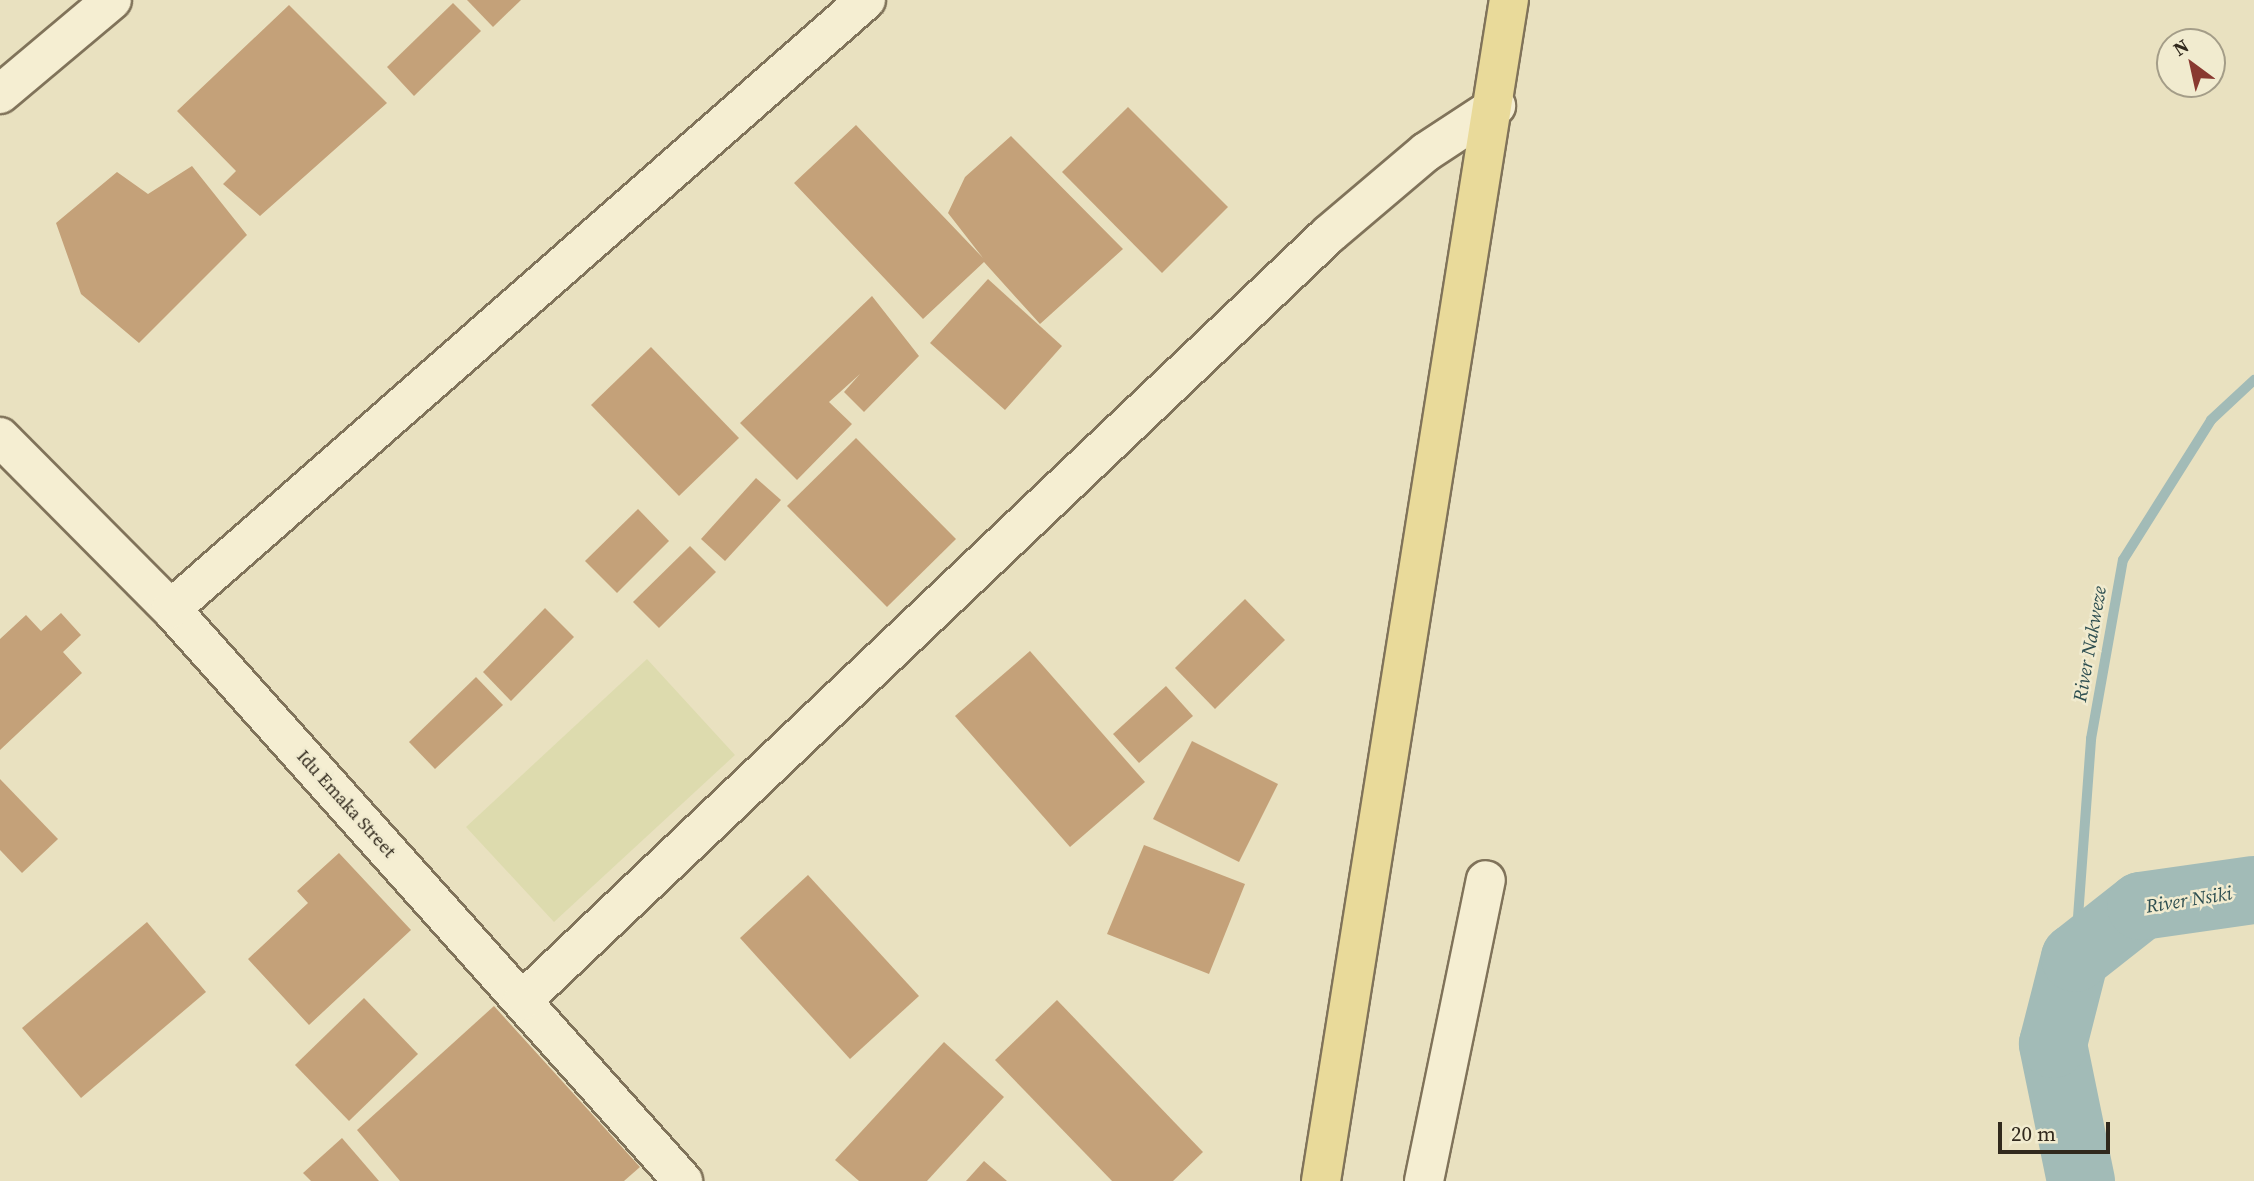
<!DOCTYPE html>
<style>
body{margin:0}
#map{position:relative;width:2254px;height:1181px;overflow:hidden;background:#e9e1c0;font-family:"Source Serif 4",serif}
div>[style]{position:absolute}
.farmland>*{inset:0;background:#dddbae}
.stream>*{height:10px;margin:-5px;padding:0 5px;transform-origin:5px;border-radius:5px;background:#a2bbb7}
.river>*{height:68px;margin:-34px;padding:0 34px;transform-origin:34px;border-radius:34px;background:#a2bbb7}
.building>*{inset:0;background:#c4a179}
.roads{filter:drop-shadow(2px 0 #80735a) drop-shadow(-2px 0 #80735a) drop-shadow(0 2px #80735a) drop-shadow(0 -2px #80735a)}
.minor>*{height:38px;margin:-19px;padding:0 19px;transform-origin:19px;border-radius:19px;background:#f5eed2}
.major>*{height:38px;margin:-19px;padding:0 19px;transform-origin:19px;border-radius:19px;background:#e9da9a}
span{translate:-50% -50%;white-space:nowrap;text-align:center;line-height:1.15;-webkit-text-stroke:5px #f1ebcf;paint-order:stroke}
.street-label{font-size:18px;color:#31291d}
.water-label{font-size:19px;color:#2d4e50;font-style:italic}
.north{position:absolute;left:2156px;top:28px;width:70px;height:70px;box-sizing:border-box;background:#f1ebcf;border:2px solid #a49d88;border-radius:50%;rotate:327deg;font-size:19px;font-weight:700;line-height:28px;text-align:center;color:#31291d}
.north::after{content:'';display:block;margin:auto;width:24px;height:32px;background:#893930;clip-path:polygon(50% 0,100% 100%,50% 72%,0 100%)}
.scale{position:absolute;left:1998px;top:1122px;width:112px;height:32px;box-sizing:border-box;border:4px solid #31291d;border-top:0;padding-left:9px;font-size:21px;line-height:24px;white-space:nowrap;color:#31291d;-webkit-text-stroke:5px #f1ebcf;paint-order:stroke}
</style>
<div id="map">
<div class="farmland">
<i style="clip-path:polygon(647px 659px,735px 755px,554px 922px,466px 827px)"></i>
</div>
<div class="stream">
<i style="left:2075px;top:958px;width:220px;rotate:-85.8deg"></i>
<i style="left:2091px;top:739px;width:182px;rotate:-79.9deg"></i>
<i style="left:2123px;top:560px;width:165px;rotate:-57.8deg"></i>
<i style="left:2211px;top:420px;width:59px;rotate:-42.9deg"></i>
</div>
<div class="river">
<i style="left:2081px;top:1181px;width:140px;rotate:-101.6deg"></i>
<i style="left:2053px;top:1044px;width:89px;rotate:-75.7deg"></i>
<i style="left:2075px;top:958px;width:84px;rotate:-38.2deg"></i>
<i style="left:2141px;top:906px;width:114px;rotate:-8.1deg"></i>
</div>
<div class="building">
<i style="clip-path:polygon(467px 0,521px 0,493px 27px)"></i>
<i style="clip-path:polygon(453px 3px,481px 31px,414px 96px,387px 67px)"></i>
<i style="clip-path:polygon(289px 5px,387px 103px,260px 216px,223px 184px,236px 171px,177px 111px)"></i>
<i style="clip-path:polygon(1128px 107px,1228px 207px,1162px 273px,1062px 172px)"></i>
<i style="clip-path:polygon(856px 125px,983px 258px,948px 213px,965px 177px,1011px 136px,1123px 249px,1040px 324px,984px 262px,923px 319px,794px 183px)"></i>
<i style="clip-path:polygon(192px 166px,247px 235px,139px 343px,81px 294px,56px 223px,117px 172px,148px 194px)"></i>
<i style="clip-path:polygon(988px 279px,1062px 346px,1005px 410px,930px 343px)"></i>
<i style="clip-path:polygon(872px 296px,919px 356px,864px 412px,844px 392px,860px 374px,829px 402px,852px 424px,797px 480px,740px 423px)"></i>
<i style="clip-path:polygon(651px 347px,739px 438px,679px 496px,591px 405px)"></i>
<i style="clip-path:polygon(856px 438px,956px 539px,887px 607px,787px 506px)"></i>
<i style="clip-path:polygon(756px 478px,781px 500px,725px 561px,701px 539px)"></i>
<i style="clip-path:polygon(638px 509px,669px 541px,617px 593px,585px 561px)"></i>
<i style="clip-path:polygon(690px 546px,716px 572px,659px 628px,633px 602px)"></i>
<i style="clip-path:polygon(1245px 599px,1285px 640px,1215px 709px,1175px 668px)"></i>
<i style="clip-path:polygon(545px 608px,574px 637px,511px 701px,483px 672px)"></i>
<i style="clip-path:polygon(61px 613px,81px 635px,63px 652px,82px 673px,0 750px,0 639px,26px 615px,41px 631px)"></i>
<i style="clip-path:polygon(1030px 651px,1145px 782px,1070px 847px,955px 716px)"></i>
<i style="clip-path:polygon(476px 677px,503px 705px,435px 769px,409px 742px)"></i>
<i style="clip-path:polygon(1166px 686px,1193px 716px,1139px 763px,1113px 734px)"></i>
<i style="clip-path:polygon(1192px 741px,1278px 784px,1239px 862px,1153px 819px)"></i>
<i style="clip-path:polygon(0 779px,58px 839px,22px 873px,0 850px)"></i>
<i style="clip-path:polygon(1144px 845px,1245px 884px,1209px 974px,1107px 934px)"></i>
<i style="clip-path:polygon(339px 853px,411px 930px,309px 1025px,248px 959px,308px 903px,297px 891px)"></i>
<i style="clip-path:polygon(808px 875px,919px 996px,850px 1059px,740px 938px)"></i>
<i style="clip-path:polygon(147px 922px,206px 992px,81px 1098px,22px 1028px)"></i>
<i style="clip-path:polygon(364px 998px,418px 1054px,349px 1121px,295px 1065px)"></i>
<i style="clip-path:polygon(1057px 1000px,1203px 1152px,1173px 1181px,1112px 1181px,995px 1060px)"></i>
<i style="clip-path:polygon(494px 1006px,640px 1167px,624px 1181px,400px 1181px,357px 1130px)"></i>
<i style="clip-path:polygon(944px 1042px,1004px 1097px,927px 1181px,859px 1181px,835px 1160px)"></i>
<i style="clip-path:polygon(342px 1138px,379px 1181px,311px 1181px,303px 1173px)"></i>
<i style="clip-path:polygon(984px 1161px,1007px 1181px,966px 1181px)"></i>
</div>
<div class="roads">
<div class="minor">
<i style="left:0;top:94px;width:146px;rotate:-40deg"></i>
<i style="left:0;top:437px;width:243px;rotate:45.2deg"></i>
<i style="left:171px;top:609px;width:768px;rotate:48.17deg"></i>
<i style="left:171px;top:609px;width:924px;rotate:-41.23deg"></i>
<i style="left:522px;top:1001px;width:1112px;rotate:-43.54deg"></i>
<i style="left:1328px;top:235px;width:128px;rotate:-40.3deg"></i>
<i style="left:1426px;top:152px;width:84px;rotate:-33.3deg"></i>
<i style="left:1424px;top:1181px;width:307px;rotate:-78.4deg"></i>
</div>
<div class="major">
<i style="left:1321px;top:1181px;width:1196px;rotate:-80.96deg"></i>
</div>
</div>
<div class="street-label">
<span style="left:346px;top:804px;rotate:48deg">Idu Emaka Street</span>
</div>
<div class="water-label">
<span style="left:2090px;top:644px;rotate:-80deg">River Nakweze</span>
<span style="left:2189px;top:900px;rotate:-9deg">River Nsiki</span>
</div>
<div class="north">N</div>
<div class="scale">20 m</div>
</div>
